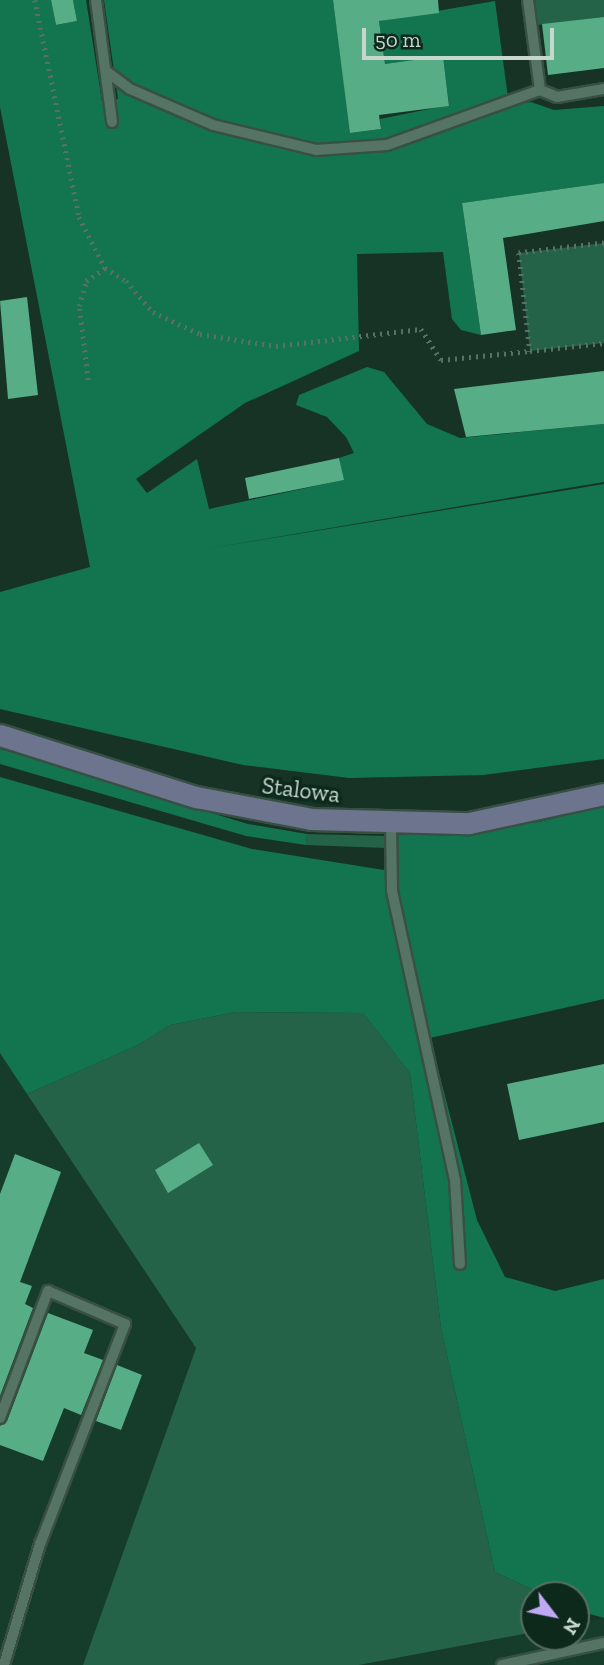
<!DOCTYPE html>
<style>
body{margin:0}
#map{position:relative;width:604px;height:1665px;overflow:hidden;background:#163326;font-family:"Zilla Slab",serif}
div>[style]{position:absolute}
.built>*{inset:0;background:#163c2b}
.green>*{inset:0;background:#246347}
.forest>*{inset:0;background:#127550}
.building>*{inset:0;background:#57ae86}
.path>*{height:4.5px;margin-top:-2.25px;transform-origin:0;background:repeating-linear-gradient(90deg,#587065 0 2px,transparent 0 7px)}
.roads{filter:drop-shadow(2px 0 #385044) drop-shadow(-2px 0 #385044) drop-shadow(0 2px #385044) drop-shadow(0 -2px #385044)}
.lane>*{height:10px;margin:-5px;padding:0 5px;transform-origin:5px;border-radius:5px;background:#557464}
.secondary>*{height:21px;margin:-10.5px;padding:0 10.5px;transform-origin:10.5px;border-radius:10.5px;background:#6d758e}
span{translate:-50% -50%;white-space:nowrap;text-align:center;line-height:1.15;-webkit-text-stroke:7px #0c291c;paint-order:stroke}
.street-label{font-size:23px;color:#c7d7ce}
.north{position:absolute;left:520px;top:1581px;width:70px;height:70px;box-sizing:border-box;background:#0c291c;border:2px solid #576f63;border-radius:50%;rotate:122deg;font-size:19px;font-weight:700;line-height:28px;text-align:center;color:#c7d7ce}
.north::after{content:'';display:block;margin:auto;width:24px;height:32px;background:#c1a8f3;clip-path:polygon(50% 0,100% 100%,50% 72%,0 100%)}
.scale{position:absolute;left:362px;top:28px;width:192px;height:32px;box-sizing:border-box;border:4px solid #c7d7ce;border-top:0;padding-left:9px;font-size:21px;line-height:24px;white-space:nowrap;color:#c7d7ce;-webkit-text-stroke:5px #0c291c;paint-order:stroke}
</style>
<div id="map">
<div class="built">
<i style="clip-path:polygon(0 1053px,196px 1348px,83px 1665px,0 1665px)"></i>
<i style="clip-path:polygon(604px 1618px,604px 1665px,359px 1665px,534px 1632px,534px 1637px,576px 1637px,576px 1624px)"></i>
</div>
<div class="green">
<i style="clip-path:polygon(535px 0,604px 0,604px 17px,537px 25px)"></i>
<i style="clip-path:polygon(604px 243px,604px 343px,530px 351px,519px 253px)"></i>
<i style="clip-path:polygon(307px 834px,387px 836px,386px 848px,306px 845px)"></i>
<i style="clip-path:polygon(236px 1012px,363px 1013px,410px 1073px,441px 1328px,495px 1572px,544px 1595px,534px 1595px,534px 1632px,359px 1665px,83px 1665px,196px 1348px,27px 1094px,138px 1045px,170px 1025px)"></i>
</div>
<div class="forest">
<i style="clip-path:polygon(0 0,51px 0,56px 25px,77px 21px,73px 0,86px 0,102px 101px,118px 99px,104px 0,333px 0,351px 133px,381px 129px,380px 119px,449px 105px,443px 57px,385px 64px,379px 21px,495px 1px,509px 105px,531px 102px,554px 110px,604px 106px,604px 183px,462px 203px,481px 335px,461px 330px,452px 319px,443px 252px,357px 254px,359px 351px,245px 403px,136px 479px,147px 493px,197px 459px,209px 509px,343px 480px,339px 458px,354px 453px,346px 437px,327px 417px,296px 405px,299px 395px,367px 367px,384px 372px,427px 424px,460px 438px,604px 424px,604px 482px,199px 550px,604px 484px,604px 759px,483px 775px,349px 778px,243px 765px,0 709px,0 592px,90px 567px,0 107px)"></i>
<i style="clip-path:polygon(0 749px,248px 824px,307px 834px,306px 845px,246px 836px,0 764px)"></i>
<i style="clip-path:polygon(0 777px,252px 849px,384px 870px,387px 836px,539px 822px,604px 806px,604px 999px,430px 1038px,477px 1220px,505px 1277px,555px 1291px,604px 1279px,604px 1618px,576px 1610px,576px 1595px,544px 1595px,495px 1572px,441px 1328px,410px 1073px,363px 1013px,236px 1012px,170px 1025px,138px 1045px,27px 1094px,0 1053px)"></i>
</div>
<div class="building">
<i style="clip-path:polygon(51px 0,73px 0,77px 21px,56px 25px)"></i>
<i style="clip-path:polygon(333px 0,438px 0,439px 13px,379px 21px,385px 64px,443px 56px,449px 106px,379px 115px,381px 129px,350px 133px)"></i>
<i style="clip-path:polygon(604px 17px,604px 68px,548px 75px,542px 24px)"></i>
<i style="clip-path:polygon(604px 183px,604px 221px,503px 238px,516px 330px,481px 335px,462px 203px)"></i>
<i style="clip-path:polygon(27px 297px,38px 395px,8px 399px,0 301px)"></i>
<i style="clip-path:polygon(604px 371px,604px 424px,466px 437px,454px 389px)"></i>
<i style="clip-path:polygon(339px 458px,344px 480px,249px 499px,245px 478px)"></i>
<i style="clip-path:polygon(604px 1064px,604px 1122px,519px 1140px,507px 1084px)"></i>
<i style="clip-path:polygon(199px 1143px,213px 1165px,168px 1193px,155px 1170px)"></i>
<i style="clip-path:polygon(15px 1154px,61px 1172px,20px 1282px,32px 1286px,25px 1304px,33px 1308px,0 1396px,0 1194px)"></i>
<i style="clip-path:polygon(48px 1313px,93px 1330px,84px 1353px,103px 1360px,81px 1415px,64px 1408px,43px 1461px,0 1445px,0 1426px,7px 1421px)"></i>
<i style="clip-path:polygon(117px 1365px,142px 1375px,121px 1430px,96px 1421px)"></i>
</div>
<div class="path">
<i style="left:35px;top:0;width:221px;rotate:78.5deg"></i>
<i style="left:79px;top:217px;width:57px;rotate:63deg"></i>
<i style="left:105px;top:268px;width:25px;rotate:32deg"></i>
<i style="left:126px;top:281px;width:41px;rotate:48.9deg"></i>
<i style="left:153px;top:312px;width:52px;rotate:25.1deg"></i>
<i style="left:200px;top:334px;width:77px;rotate:9deg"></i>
<i style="left:276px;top:346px;width:146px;rotate:-6.7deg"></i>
<i style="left:421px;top:329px;width:37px;rotate:57deg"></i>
<i style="left:441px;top:360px;width:89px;rotate:-5.8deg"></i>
<i style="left:604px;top:243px;width:86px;rotate:173.3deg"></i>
<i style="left:519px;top:253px;width:99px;rotate:83.6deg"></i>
<i style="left:530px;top:351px;width:74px;rotate:-6.2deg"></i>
<i style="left:88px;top:380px;width:75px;rotate:-96.9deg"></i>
<i style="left:79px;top:306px;width:26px;rotate:-74deg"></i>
<i style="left:86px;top:281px;width:23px;rotate:-34deg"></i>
</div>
<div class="roads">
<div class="lane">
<i style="left:96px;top:0;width:123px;rotate:82.5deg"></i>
<i style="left:528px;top:0;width:91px;rotate:82.4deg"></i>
<i style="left:540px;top:90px;width:18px;rotate:22deg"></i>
<i style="left:557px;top:97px;width:48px;rotate:-9.7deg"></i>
<i style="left:106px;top:71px;width:30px;rotate:37deg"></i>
<i style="left:130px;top:89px;width:90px;rotate:23.4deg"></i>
<i style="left:213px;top:125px;width:106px;rotate:13.6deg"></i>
<i style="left:316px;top:150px;width:71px;rotate:-4deg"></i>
<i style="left:387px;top:145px;width:163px;rotate:-19.8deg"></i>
<i style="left:391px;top:824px;width:67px;rotate:89.1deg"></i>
<i style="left:392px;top:891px;width:296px;rotate:77.7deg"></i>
<i style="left:455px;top:1180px;width:84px;rotate:86.6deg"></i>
<i style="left:0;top:1418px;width:136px;rotate:-69.3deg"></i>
<i style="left:48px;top:1291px;width:84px;rotate:23.2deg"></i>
<i style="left:125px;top:1324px;width:236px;rotate:111.1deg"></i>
<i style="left:40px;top:1544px;width:126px;rotate:106.6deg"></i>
<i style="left:502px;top:1665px;width:104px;rotate:-12.2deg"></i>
</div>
<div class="secondary">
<i style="left:0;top:735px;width:206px;rotate:17.6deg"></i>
<i style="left:196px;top:797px;width:117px;rotate:10.8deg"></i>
<i style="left:311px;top:819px;width:158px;rotate:1.5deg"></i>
<i style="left:469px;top:823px;width:138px;rotate:-12.1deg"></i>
</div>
</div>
<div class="street-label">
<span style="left:301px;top:790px;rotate:7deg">Stalowa</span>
</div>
<div class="north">N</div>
<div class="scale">50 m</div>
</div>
